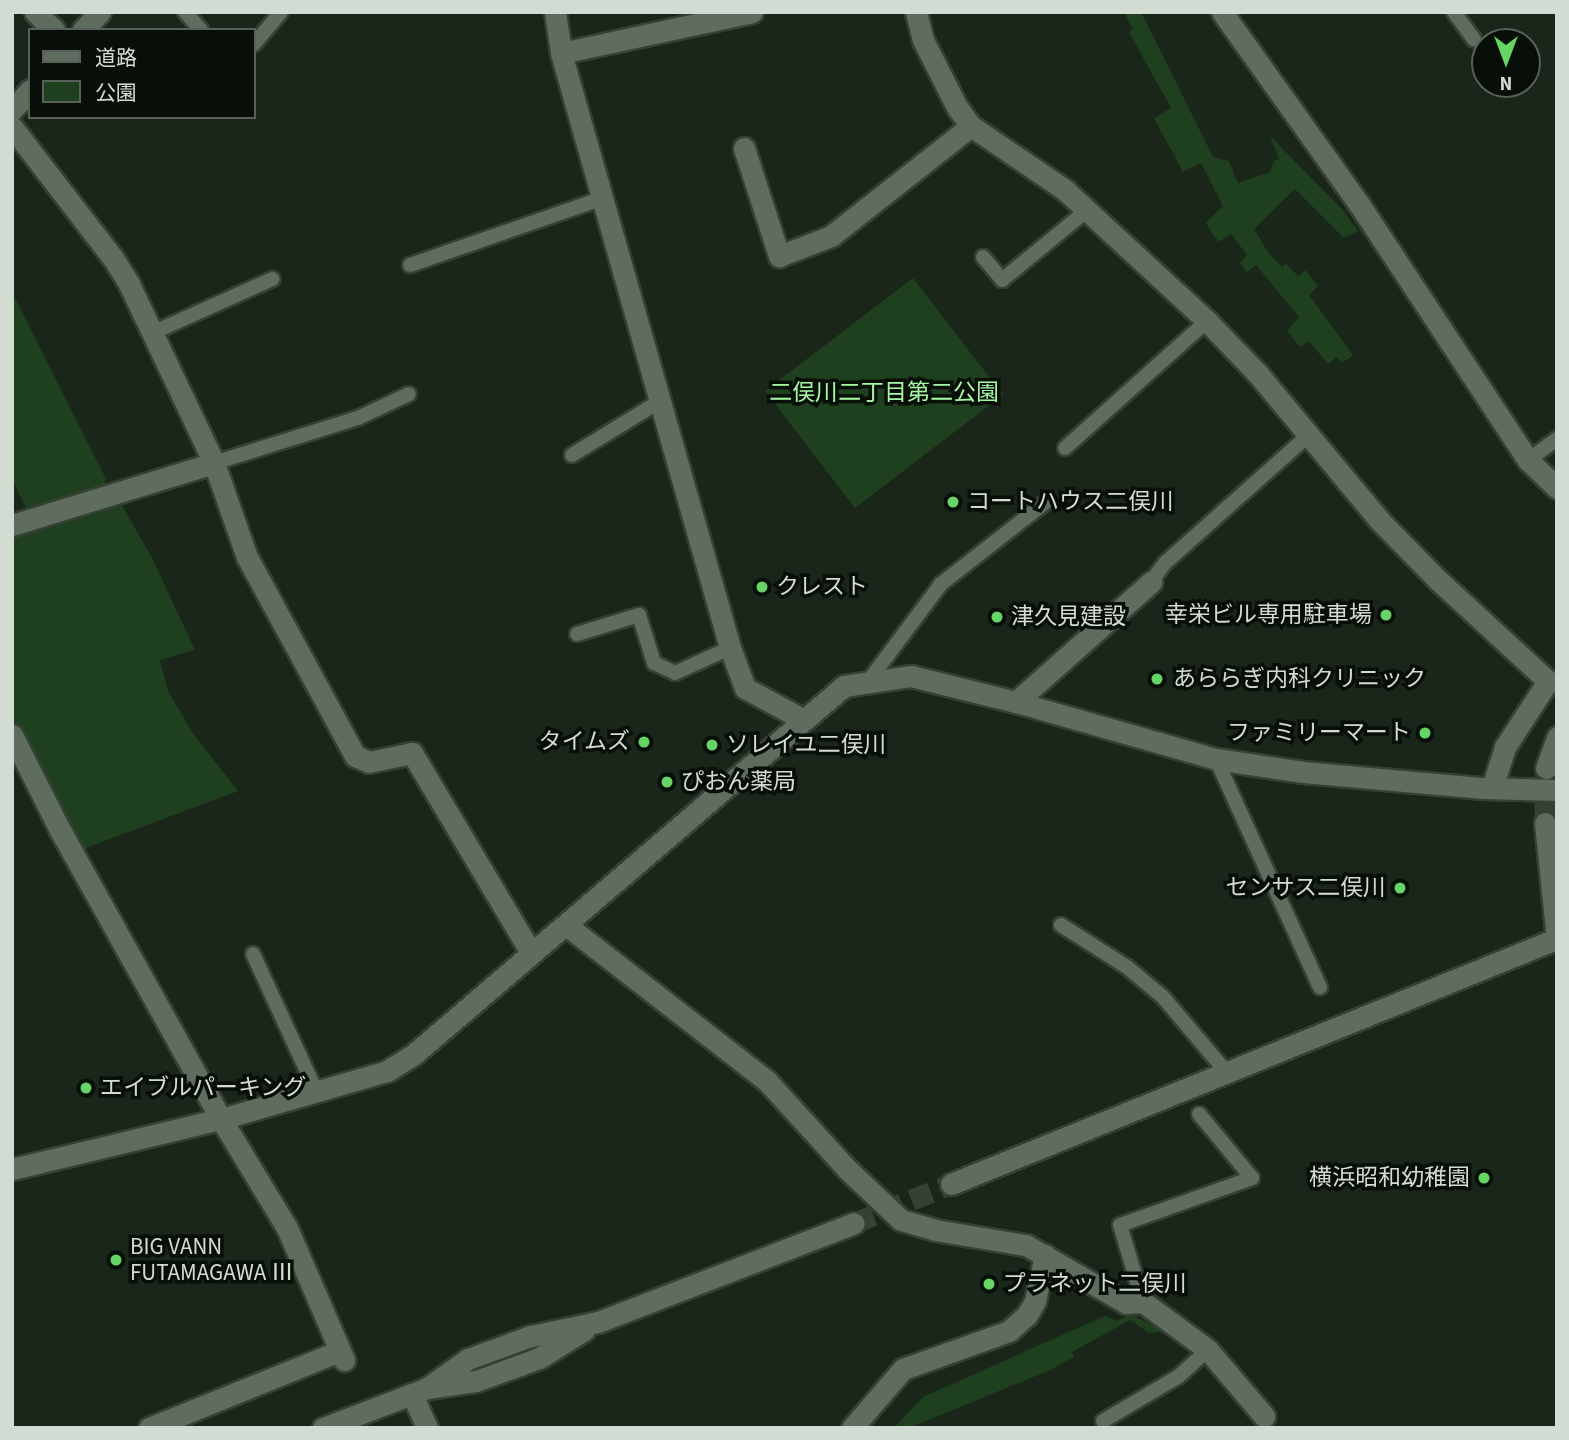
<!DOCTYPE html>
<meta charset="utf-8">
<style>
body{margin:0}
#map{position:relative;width:1569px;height:1440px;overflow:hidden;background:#192619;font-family:"Source Sans 3","Noto Sans JP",sans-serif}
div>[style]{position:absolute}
.green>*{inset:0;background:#1f401e}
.tertiary-tunnel>*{height:21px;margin-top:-10.5px;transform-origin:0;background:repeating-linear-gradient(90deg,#354135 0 21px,transparent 0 31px)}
.roads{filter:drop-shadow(2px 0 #364036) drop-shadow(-2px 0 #364036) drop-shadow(0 2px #364036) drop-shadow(0 -2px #364036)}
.service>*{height:14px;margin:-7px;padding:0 7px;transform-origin:7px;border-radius:7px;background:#5e6d5d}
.minor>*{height:21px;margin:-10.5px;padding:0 10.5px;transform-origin:10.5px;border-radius:10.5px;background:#5e6d5d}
.tertiary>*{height:21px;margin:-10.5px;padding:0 10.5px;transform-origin:10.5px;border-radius:10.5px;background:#5e6d5d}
.dots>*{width:19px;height:19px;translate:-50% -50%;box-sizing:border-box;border:4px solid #080e08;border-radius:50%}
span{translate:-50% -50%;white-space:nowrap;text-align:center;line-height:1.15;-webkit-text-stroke:7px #080e08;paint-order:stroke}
.park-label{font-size:23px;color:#a7f7a4}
.poi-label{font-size:23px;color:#d3dcd3}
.left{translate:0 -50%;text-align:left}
.right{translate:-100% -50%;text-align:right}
.frame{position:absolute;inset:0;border:14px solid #d3dcd3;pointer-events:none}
.legend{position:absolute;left:28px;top:28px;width:228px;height:91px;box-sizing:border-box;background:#080e08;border:2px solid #596059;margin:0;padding:9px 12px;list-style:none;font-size:21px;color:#d3dcd3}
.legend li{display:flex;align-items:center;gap:14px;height:35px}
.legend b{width:35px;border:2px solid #596059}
.north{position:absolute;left:1471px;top:28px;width:70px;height:70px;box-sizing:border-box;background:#080e08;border:2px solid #596059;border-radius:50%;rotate:180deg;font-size:19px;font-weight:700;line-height:28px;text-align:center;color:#d3dcd3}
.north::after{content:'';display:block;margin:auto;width:24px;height:32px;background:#66d466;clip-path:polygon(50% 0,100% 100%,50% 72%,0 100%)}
</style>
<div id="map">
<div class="green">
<i style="clip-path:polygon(1124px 12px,1141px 12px,1213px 157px,1229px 161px,1238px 183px,1270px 172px,1274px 161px,1279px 159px,1270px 136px,1343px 210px,1358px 231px,1344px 238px,1295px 189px,1254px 229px,1268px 252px,1282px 267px,1286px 264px,1298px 276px,1305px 270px,1318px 286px,1309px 295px,1353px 355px,1342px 363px,1337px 357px,1328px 364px,1309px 341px,1300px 347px,1287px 331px,1299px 317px,1256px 265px,1247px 272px,1240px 263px,1247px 255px,1231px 234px,1218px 242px,1206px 223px,1223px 206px,1201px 163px,1183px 172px,1154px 118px,1171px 108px,1129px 32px,1133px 30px)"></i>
<i style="clip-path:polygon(913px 278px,1003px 395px,855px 508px,765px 391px)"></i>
<i style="clip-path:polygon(12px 292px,106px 479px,101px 494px,30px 515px,12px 480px)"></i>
<i style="clip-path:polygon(119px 500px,153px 560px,195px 650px,160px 660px,168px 691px,192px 732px,238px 791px,83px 849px,12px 717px,12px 534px)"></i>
<i style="clip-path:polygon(1131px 1314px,1164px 1332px,1149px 1333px,1130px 1320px,1072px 1352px,1074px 1357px,1048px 1371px,909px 1428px,894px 1428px,923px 1397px,1105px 1316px,1117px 1321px)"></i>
</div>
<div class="tertiary-tunnel">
<i style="left:1545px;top:823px;width:55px;rotate:-89deg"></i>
<i style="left:854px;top:1223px;width:105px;rotate:-21.9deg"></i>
</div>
<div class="roads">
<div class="service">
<i style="left:185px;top:12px;width:24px;rotate:48deg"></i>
<i style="left:1454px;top:12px;width:34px;rotate:54deg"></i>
<i style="left:254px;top:44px;width:42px;rotate:-49.8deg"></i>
<i style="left:983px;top:257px;width:30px;rotate:50deg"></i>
<i style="left:1002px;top:280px;width:109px;rotate:-39.4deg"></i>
<i style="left:410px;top:265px;width:204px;rotate:-19.1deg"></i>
<i style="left:152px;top:333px;width:132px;rotate:-24.2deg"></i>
<i style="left:1065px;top:448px;width:191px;rotate:-41.8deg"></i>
<i style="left:572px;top:455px;width:103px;rotate:-31.5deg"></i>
<i style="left:1528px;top:460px;width:36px;rotate:-36deg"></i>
<i style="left:214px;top:463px;width:151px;rotate:-17.4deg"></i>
<i style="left:358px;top:418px;width:56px;rotate:-25.2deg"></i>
<i style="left:1151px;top:582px;width:24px;rotate:-54deg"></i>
<i style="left:1165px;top:563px;width:194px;rotate:-41.7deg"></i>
<i style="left:577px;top:634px;width:65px;rotate:-17deg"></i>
<i style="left:639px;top:615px;width:50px;rotate:72.6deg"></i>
<i style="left:654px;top:663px;width:23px;rotate:25deg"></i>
<i style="left:675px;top:673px;width:60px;rotate:-24.4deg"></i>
<i style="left:867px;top:683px;width:124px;rotate:-53.2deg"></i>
<i style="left:941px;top:584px;width:133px;rotate:-38deg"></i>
<i style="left:1216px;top:759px;width:251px;rotate:65.5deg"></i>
<i style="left:1061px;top:925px;width:78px;rotate:32.5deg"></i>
<i style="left:1127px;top:967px;width:47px;rotate:39.8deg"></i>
<i style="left:1163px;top:997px;width:101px;rotate:49.8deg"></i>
<i style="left:253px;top:954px;width:151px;rotate:65.3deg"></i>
<i style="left:1143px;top:1302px;width:80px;rotate:-106.6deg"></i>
<i style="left:1120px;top:1225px;width:140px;rotate:-19.6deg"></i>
<i style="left:1252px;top:1178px;width:83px;rotate:-129.6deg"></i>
<i style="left:1103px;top:1421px;width:88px;rotate:-30.6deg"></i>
<i style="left:1179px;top:1376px;width:39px;rotate:-42deg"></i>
</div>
<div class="minor">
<i style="left:35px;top:12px;width:26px;rotate:43deg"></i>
<i style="left:555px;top:12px;width:41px;rotate:81.7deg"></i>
<i style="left:561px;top:53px;width:619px;rotate:74.14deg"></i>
<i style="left:730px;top:648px;width:43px;rotate:69.4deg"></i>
<i style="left:745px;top:688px;width:65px;rotate:28.5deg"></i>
<i style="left:916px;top:12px;width:29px;rotate:76deg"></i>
<i style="left:923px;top:40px;width:75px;rotate:63.1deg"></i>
<i style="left:957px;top:107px;width:24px;rotate:54deg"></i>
<i style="left:971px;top:126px;width:114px;rotate:34.2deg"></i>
<i style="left:1065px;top:190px;width:193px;rotate:42.7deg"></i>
<i style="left:1207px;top:321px;width:74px;rotate:46.1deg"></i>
<i style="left:1258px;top:374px;width:192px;rotate:50.3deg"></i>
<i style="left:1381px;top:522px;width:81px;rotate:45.5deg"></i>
<i style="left:1438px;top:580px;width:149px;rotate:42.6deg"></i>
<i style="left:1548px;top:681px;width:79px;rotate:123.1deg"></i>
<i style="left:1505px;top:747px;width:43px;rotate:107.6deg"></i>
<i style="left:1222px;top:12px;width:236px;rotate:54.5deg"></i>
<i style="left:1359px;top:204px;width:307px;rotate:56.6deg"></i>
<i style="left:1528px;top:460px;width:40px;rotate:44deg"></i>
<i style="left:83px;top:30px;width:25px;rotate:-47deg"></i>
<i style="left:561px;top:53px;width:195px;rotate:-12.1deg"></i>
<i style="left:12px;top:110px;width:27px;rotate:-48deg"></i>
<i style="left:12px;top:127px;width:165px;rotate:52.4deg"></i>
<i style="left:113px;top:258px;width:31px;rotate:58deg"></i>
<i style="left:129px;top:284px;width:198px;rotate:64.6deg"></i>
<i style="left:214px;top:463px;width:100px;rotate:70.7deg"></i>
<i style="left:247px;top:557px;width:226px;rotate:61.5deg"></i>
<i style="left:355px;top:756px;width:15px;rotate:23deg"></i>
<i style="left:369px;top:762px;width:44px;rotate:-11.8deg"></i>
<i style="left:412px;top:753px;width:233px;rotate:59.2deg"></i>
<i style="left:744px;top:148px;width:114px;rotate:72deg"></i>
<i style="left:779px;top:256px;width:56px;rotate:-21deg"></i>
<i style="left:831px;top:236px;width:178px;rotate:-38.2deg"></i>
<i style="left:12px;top:525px;width:211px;rotate:-17.1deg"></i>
<i style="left:1016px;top:702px;width:181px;rotate:-41.6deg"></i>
<i style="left:12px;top:735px;width:106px;rotate:63.2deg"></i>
<i style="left:60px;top:830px;width:331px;rotate:60.9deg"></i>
<i style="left:221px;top:1119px;width:127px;rotate:58.8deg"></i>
<i style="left:287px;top:1228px;width:144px;rotate:66.6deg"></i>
<i style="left:566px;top:925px;width:254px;rotate:37.8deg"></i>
<i style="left:767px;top:1081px;width:120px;rotate:47.7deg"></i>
<i style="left:848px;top:1170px;width:73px;rotate:43.3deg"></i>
<i style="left:901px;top:1220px;width:35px;rotate:16deg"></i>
<i style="left:935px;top:1230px;width:92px;rotate:9.4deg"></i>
<i style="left:1026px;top:1245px;width:116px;rotate:30.1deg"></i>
<i style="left:1126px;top:1303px;width:17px;rotate:-3deg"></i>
<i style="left:1143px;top:1302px;width:81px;rotate:36.4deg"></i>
<i style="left:1208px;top:1350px;width:87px;rotate:49.7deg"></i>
<i style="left:12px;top:1169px;width:215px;rotate:-13.5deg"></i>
<i style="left:221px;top:1119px;width:173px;rotate:-16.1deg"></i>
<i style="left:387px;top:1071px;width:31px;rotate:-32deg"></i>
<i style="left:413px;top:1055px;width:567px;rotate:-40.57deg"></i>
<i style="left:844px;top:686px;width:68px;rotate:-8.5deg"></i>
<i style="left:911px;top:676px;width:108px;rotate:13.9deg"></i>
<i style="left:1016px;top:702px;width:208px;rotate:15.9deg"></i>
<i style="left:1216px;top:759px;width:88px;rotate:8.5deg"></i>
<i style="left:1303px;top:772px;width:181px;rotate:5.1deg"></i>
<i style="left:1483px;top:788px;width:74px;rotate:1.5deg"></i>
<i style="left:412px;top:1394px;width:37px;rotate:66deg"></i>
<i style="left:149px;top:1428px;width:206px;rotate:-22deg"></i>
<i style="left:852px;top:1428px;width:78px;rotate:-49.2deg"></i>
<i style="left:903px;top:1369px;width:113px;rotate:-19.7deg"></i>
<i style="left:1009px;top:1331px;width:24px;rotate:-42deg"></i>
<i style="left:1027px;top:1315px;width:16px;rotate:-60deg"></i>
<i style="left:1035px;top:1301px;width:47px;rotate:-77.7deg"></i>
</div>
<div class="tertiary">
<i style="left:1546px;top:768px;width:33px;rotate:-70deg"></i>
<i style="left:1545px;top:823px;width:117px;rotate:84.1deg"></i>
<i style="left:951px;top:1184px;width:653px;rotate:-22.05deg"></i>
<i style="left:427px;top:1388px;width:50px;rotate:-35.3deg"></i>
<i style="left:468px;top:1359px;width:67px;rotate:-20.1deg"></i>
<i style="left:531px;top:1336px;width:68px;rotate:-11.8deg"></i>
<i style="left:598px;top:1322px;width:274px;rotate:-21.1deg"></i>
<i style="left:323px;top:1428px;width:111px;rotate:-21deg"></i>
<i style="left:427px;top:1388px;width:49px;rotate:-8.1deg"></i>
<i style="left:476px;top:1381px;width:47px;rotate:-20deg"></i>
<i style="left:520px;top:1365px;width:20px;rotate:-20deg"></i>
<i style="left:539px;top:1358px;width:53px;rotate:-31.9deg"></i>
</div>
</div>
<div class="dots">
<i style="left:953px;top:502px;background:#66d466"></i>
<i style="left:762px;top:587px;background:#66d466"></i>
<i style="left:1386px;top:615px;background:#66d466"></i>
<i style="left:997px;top:617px;background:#66d466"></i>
<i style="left:1157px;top:679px;background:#66d466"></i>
<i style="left:1425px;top:733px;background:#66d466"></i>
<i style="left:644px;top:742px;background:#66d466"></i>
<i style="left:712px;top:745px;background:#66d466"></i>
<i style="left:667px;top:782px;background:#66d466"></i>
<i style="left:1400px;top:888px;background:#66d466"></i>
<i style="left:86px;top:1088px;background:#66d466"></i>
<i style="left:1484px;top:1178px;background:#66d466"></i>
<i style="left:116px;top:1260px;background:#66d466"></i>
<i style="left:989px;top:1284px;background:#66d466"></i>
</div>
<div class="park-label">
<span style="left:884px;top:393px">二俣川二丁目第二公園</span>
</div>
<div class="poi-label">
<span class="left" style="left:967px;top:502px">コートハウス二俣川</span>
<span class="left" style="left:776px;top:587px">クレスト</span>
<span class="right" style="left:1372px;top:615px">幸栄ビル専用駐車場</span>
<span class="left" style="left:1011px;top:617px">津久見建設</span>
<span class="left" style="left:1173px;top:679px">あららぎ内科クリニック</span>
<span class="right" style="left:1411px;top:733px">ファミリーマート</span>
<span class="right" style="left:630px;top:742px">タイムズ</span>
<span class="left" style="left:726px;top:745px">ソレイユ二俣川</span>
<span class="left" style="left:681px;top:782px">ぴおん薬局</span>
<span class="right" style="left:1386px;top:888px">センサス二俣川</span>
<span class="left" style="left:100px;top:1088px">エイブルパーキング</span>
<span class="right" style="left:1470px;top:1178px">横浜昭和幼稚園</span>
<span class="left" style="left:130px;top:1260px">BIG VANN<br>FUTAMAGAWA Ⅲ</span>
<span class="left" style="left:1003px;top:1284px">プラネット二俣川</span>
</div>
<div class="frame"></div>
<ul class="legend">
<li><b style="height:9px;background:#5e6d5d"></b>道路</li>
<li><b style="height:19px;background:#1f401e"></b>公園</li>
</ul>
<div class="north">N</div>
</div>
